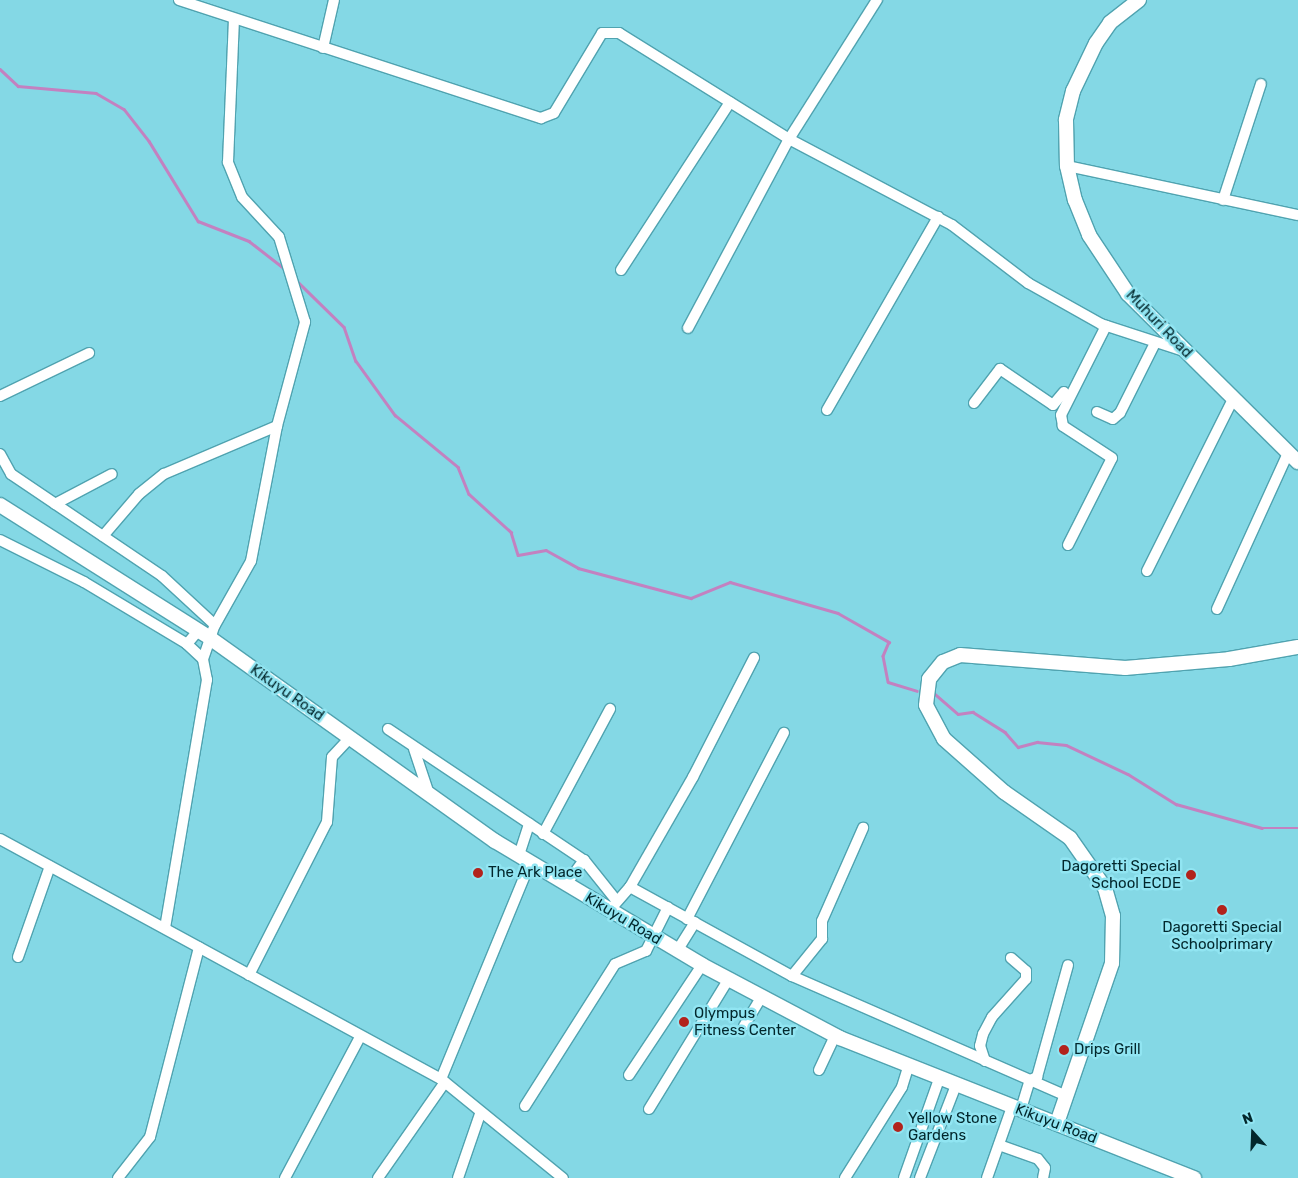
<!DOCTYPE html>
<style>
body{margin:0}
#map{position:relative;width:1298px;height:1178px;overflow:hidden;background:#84d8e5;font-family:Rubik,sans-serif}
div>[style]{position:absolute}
.stream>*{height:2.5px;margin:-1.25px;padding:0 1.25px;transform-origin:1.25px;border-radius:1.25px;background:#c381c0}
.roads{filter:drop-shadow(1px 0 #50a3b0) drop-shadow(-1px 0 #50a3b0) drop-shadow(0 1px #50a3b0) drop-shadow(0 -1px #50a3b0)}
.minor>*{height:10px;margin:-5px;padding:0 5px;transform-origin:5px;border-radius:5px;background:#fff}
.secondary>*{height:14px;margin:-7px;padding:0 7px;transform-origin:7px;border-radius:7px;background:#fff}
.dots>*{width:14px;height:14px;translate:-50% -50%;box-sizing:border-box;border:2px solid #91e5f2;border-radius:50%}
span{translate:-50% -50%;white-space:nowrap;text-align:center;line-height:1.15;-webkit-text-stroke:5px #91e5f2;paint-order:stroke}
.street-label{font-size:15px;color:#02272c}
.poi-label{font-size:15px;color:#02272c}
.right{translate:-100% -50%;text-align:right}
.left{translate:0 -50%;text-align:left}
.north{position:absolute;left:1228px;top:1108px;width:50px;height:50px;-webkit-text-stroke:4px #91e5f2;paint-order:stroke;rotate:340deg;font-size:14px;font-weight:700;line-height:20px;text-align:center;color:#02272c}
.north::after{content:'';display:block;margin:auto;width:18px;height:22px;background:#02272c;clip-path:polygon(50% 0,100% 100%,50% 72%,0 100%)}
</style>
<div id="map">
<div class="stream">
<i style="left:0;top:69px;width:25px;rotate:43deg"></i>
<i style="left:18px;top:86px;width:78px;rotate:5.1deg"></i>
<i style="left:96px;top:93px;width:32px;rotate:30deg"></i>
<i style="left:124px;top:109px;width:41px;rotate:52deg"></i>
<i style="left:149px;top:141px;width:94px;rotate:58.5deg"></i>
<i style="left:198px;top:221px;width:55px;rotate:21.4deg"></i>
<i style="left:249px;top:241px;width:46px;rotate:37.9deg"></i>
<i style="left:296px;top:280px;width:67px;rotate:44.4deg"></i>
<i style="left:344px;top:327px;width:36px;rotate:71deg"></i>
<i style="left:356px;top:361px;width:67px;rotate:54.2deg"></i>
<i style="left:395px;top:415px;width:82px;rotate:39.5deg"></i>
<i style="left:458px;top:467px;width:29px;rotate:68deg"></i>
<i style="left:469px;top:494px;width:57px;rotate:42.1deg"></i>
<i style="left:511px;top:532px;width:24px;rotate:73deg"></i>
<i style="left:518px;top:555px;width:28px;rotate:-10deg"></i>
<i style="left:546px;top:550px;width:37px;rotate:29deg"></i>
<i style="left:578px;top:568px;width:117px;rotate:14.9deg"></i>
<i style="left:691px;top:598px;width:42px;rotate:-22.3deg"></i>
<i style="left:730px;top:582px;width:112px;rotate:16deg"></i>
<i style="left:838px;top:613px;width:59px;rotate:29.6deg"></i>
<i style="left:889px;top:642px;width:15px;rotate:113deg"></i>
<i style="left:883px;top:656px;width:26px;rotate:79deg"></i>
<i style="left:888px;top:682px;width:30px;rotate:17deg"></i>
<i style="left:935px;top:694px;width:30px;rotate:41deg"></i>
<i style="left:958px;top:714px;width:15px;rotate:-8deg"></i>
<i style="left:973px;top:712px;width:38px;rotate:32deg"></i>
<i style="left:1005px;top:732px;width:20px;rotate:49deg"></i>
<i style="left:1018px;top:747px;width:20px;rotate:-15deg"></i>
<i style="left:1037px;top:742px;width:29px;rotate:6deg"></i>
<i style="left:1066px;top:745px;width:68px;rotate:25.1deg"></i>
<i style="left:1128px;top:774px;width:57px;rotate:32deg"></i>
<i style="left:1176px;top:804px;width:89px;rotate:15.6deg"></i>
<i style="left:1262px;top:828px;width:36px"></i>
</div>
<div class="roads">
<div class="minor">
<i style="left:179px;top:0;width:381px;rotate:18.1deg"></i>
<i style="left:541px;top:118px;width:14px;rotate:-21deg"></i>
<i style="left:554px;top:113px;width:93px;rotate:-59deg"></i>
<i style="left:602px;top:33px;width:17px"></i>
<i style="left:619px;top:33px;width:200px;rotate:31.9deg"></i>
<i style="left:789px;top:139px;width:184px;rotate:27.8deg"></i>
<i style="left:952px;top:225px;width:96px;rotate:37.3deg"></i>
<i style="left:1028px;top:283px;width:84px;rotate:29.3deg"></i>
<i style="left:1101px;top:324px;width:87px;rotate:18deg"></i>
<i style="left:323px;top:48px;width:49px;rotate:-77.1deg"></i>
<i style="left:1067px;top:166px;width:236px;rotate:12deg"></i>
<i style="left:1223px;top:200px;width:122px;rotate:-71.9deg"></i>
<i style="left:621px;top:270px;width:200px;rotate:-57deg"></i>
<i style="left:688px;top:328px;width:214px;rotate:-61.9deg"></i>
<i style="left:789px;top:139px;width:165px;rotate:-57.7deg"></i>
<i style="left:0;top:396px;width:99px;rotate:-25.8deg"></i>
<i style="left:974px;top:403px;width:43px;rotate:-52.6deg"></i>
<i style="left:1000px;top:369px;width:64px;rotate:34.2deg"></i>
<i style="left:1053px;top:405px;width:17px;rotate:-50deg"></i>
<i style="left:827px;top:410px;width:223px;rotate:-60.1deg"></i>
<i style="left:1097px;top:412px;width:17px;rotate:24deg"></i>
<i style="left:1113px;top:419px;width:9px;rotate:-41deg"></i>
<i style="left:1120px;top:413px;width:78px;rotate:-63.4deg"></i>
<i style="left:0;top:454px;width:23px;rotate:61deg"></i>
<i style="left:11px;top:474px;width:182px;rotate:34deg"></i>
<i style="left:162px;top:576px;width:72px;rotate:42.8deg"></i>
<i style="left:55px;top:504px;width:64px;rotate:-27.8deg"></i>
<i style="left:103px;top:536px;width:55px;rotate:-49.4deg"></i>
<i style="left:139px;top:494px;width:32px;rotate:-39deg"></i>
<i style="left:164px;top:474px;width:123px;rotate:-23deg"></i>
<i style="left:0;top:540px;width:94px;rotate:26.6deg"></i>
<i style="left:84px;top:582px;width:120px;rotate:31deg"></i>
<i style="left:187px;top:644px;width:17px;rotate:-50deg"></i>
<i style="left:1068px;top:545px;width:97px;rotate:-63.2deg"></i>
<i style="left:1112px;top:458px;width:59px;rotate:-146.9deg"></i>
<i style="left:1063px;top:426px;width:11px;rotate:-100deg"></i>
<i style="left:1061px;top:415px;width:100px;rotate:-63.2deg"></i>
<i style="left:1147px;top:571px;width:192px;rotate:-63.4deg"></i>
<i style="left:1217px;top:609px;width:171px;rotate:-65.5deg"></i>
<i style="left:203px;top:659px;width:36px;rotate:-71deg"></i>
<i style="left:215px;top:625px;width:73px;rotate:-60.6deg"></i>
<i style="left:251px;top:561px;width:137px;rotate:-79.1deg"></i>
<i style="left:277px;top:426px;width:108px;rotate:-74.9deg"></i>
<i style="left:305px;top:322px;width:89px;rotate:-107deg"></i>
<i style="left:279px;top:237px;width:54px;rotate:-132.8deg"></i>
<i style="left:242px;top:197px;width:38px;rotate:-112deg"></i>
<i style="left:228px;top:162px;width:142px;rotate:-87.6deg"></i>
<i style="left:388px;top:729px;width:236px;rotate:33.8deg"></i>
<i style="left:584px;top:860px;width:51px;rotate:51.3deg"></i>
<i style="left:414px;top:749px;width:47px;rotate:71.6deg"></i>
<i style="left:543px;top:834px;width:142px;rotate:-61.8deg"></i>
<i style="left:0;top:839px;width:502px;rotate:28.56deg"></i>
<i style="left:441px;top:1079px;width:157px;rotate:39.1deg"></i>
<i style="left:519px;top:855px;width:33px;rotate:-72deg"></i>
<i style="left:566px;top:884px;width:30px;rotate:-53deg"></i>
<i style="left:630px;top:887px;width:185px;rotate:28.8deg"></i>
<i style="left:792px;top:976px;width:300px;rotate:23.6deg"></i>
<i style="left:609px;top:911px;width:32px;rotate:-49deg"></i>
<i style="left:630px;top:887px;width:127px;rotate:-60.2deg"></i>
<i style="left:693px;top:777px;width:134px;rotate:-62.9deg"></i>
<i style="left:687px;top:919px;width:210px;rotate:-62.5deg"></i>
<i style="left:165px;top:928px;width:252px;rotate:-80.4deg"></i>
<i style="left:207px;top:680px;width:21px;rotate:-101deg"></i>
<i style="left:203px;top:659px;width:22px;rotate:-137deg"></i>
<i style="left:677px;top:951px;width:34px;rotate:-58deg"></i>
<i style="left:18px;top:957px;width:96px;rotate:-70.6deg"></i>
<i style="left:249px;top:975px;width:172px;rotate:-63deg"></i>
<i style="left:327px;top:822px;width:65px;rotate:-85.6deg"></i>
<i style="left:332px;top:757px;width:26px;rotate:-47deg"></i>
<i style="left:792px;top:976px;width:48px;rotate:-51deg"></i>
<i style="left:822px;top:939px;width:18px;rotate:-90deg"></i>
<i style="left:822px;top:921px;width:102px;rotate:-66.2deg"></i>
<i style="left:744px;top:1026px;width:33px;rotate:-59deg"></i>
<i style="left:985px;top:1061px;width:16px;rotate:-108deg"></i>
<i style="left:980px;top:1046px;width:12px;rotate:-76deg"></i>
<i style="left:983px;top:1034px;width:19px;rotate:-62deg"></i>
<i style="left:992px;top:1017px;width:51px;rotate:-48.2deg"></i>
<i style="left:1026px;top:979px;width:8px;rotate:-90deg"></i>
<i style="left:1026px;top:971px;width:20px;rotate:-139deg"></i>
<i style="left:819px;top:1070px;width:38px;rotate:-65deg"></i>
<i style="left:629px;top:1075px;width:132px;rotate:-56.4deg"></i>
<i style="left:441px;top:1079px;width:234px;rotate:-67.6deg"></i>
<i style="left:525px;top:1106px;width:168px;rotate:-57.6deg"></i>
<i style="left:615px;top:964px;width:34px;rotate:-23deg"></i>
<i style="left:646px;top:951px;width:49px;rotate:-63.4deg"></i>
<i style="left:649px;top:1109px;width:151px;rotate:-58.5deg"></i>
<i style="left:1021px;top:1109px;width:30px;rotate:-73deg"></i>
<i style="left:1030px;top:1080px;width:8px;rotate:-23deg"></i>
<i style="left:1037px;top:1077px;width:116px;rotate:-74.5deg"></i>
<i style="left:999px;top:1145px;width:41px;rotate:19.7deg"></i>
<i style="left:1038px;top:1159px;width:11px;rotate:52deg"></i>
<i style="left:1045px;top:1168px;width:10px;rotate:101deg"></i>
<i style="left:118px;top:1178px;width:52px;rotate:-52deg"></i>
<i style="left:150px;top:1137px;width:196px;rotate:-75.5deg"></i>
<i style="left:285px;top:1178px;width:160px;rotate:-62deg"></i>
<i style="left:378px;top:1178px;width:117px;rotate:-55.1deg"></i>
<i style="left:458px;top:1178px;width:68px;rotate:-71deg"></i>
<i style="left:845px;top:1178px;width:107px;rotate:-57.9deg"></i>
<i style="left:902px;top:1087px;width:21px;rotate:-73deg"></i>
<i style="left:904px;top:1178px;width:105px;rotate:-70.5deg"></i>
<i style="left:920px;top:1178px;width:100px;rotate:-68.8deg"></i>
<i style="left:987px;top:1178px;width:75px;rotate:-70.6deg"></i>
</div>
<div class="secondary">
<i style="left:1139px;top:0;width:37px;rotate:142deg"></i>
<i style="left:1110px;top:23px;width:24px;rotate:125deg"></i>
<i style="left:1096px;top:43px;width:53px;rotate:115.6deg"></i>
<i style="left:1073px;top:91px;width:30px;rotate:104deg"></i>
<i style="left:1066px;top:120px;width:46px;rotate:88.8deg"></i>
<i style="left:1067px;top:166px;width:35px;rotate:77deg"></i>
<i style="left:1075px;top:200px;width:38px;rotate:68deg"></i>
<i style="left:1089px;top:235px;width:71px;rotate:56.5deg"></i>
<i style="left:1128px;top:294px;width:239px;rotate:44.7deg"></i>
<i style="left:0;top:505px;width:249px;rotate:32.3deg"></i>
<i style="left:210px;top:638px;width:350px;rotate:35.5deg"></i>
<i style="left:495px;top:841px;width:241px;rotate:30.9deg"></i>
<i style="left:702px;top:965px;width:156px;rotate:27.9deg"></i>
<i style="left:840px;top:1038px;width:381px;rotate:21.6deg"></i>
<i style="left:1057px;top:1123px;width:169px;rotate:-71deg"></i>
<i style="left:1112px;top:963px;width:47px;rotate:-88.8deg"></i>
<i style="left:1113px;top:916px;width:29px;rotate:-106deg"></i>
<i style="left:1105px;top:888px;width:61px;rotate:-125deg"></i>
<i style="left:1070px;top:838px;width:80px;rotate:-145.1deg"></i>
<i style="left:1004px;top:792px;width:80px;rotate:-138.5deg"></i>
<i style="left:944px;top:739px;width:38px;rotate:-118deg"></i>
<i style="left:926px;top:705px;width:26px;rotate:-83deg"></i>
<i style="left:929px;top:679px;width:22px;rotate:-51deg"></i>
<i style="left:943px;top:662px;width:18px;rotate:-22deg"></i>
<i style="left:960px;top:655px;width:166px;rotate:4.5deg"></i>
<i style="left:1125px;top:668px;width:104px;rotate:-4.9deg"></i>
<i style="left:1229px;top:659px;width:70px;rotate:-9.9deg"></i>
</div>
</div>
<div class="dots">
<i style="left:478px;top:873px;background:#b2231c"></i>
<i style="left:1191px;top:875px;background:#b2231c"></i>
<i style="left:1222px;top:910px;background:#b2231c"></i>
<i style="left:684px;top:1022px;background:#b2231c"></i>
<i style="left:1064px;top:1050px;background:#b2231c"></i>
<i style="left:898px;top:1127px;background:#b2231c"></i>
</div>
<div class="street-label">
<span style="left:1159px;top:324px;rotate:46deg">Muhuri Road</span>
<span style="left:287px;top:693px;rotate:35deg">Kikuyu Road</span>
<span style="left:623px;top:919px;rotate:31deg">Kikuyu Road</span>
<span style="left:1056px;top:1124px;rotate:21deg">Kikuyu Road</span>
</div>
<div class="poi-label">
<span class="right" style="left:1181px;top:875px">Dagoretti Special<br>School ECDE</span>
<span class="left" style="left:488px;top:873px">The Ark Place</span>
<span style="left:1222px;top:936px">Dagoretti Special<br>Schoolprimary</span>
<span class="left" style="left:694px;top:1022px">Olympus<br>Fitness Center</span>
<span class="left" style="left:1074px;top:1050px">Drips Grill</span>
<span class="left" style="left:908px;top:1127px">Yellow Stone<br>Gardens</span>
</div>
<div class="north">N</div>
</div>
